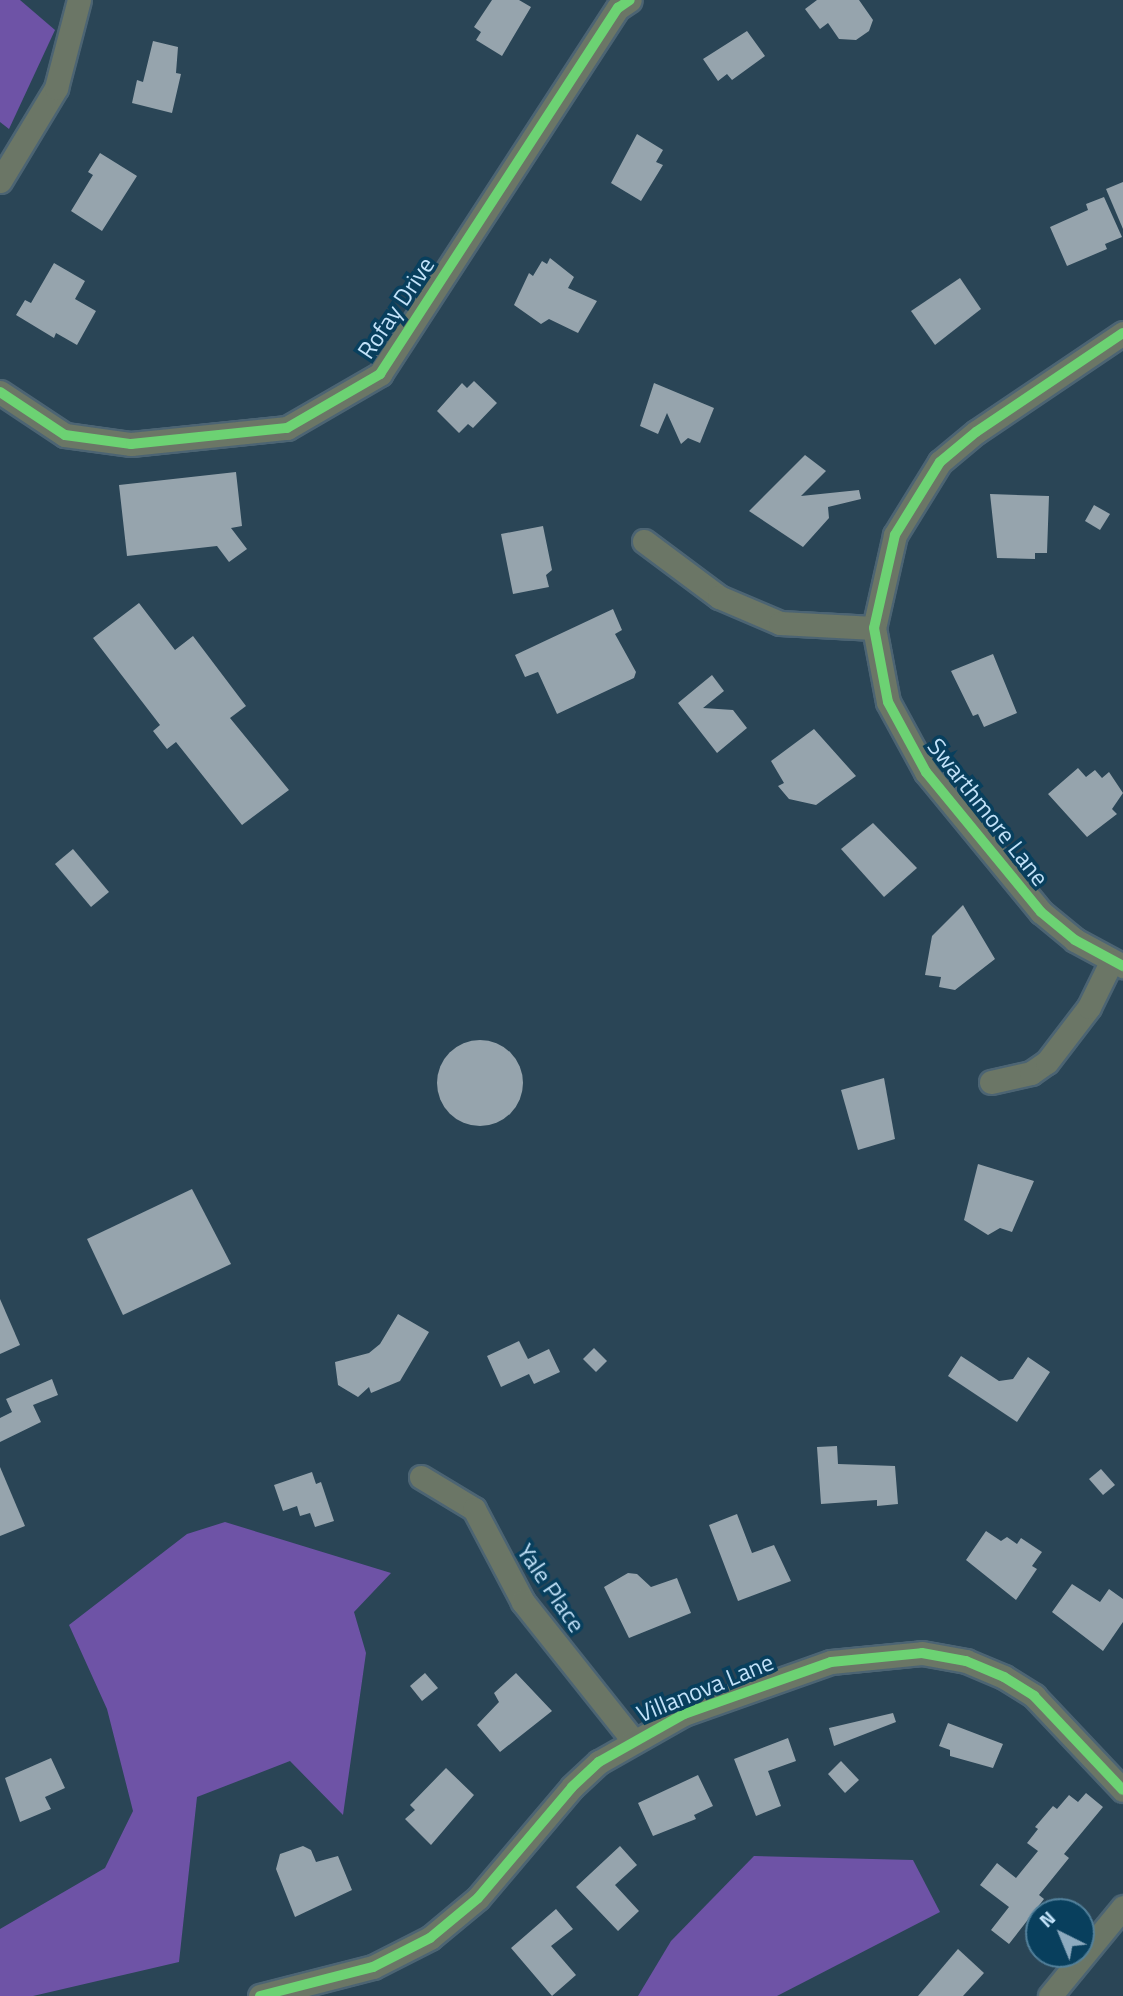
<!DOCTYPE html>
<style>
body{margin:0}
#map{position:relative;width:1123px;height:1996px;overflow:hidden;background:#2a4556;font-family:"Titillium Web",sans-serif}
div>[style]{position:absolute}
.forest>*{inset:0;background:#6e53a6}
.building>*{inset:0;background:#96a4ad}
.round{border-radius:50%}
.roads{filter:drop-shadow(2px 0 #4c6473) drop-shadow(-2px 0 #4c6473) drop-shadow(0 2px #4c6473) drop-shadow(0 -2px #4c6473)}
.street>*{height:23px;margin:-11.5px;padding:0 11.5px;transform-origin:11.5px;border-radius:11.5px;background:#6b7666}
.cycleway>*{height:10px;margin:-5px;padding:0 5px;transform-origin:5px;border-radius:5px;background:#6cd273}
span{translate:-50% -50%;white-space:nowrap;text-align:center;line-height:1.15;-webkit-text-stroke:7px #083f5d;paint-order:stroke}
.street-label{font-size:24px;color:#c2e2f9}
.north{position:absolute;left:1025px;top:1898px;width:70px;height:70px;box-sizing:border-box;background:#083f5d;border:2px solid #52809b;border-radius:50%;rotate:317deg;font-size:19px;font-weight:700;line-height:28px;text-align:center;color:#c2e2f9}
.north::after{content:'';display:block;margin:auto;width:24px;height:32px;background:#8dabc0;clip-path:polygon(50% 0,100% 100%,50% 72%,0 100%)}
</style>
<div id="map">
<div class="forest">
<i style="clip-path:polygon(0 0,20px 0,55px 30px,9px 129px,0 122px)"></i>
<i style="clip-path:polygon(225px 1522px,391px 1573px,354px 1612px,366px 1653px,343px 1815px,290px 1761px,197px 1797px,179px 1962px,33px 1996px,0 1996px,0 1929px,105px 1868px,133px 1811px,107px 1709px,69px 1625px,187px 1534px)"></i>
<i style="clip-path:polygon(754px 1856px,913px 1860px,940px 1912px,777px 1996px,638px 1996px,671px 1941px)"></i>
</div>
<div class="building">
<i style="clip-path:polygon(492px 0,519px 0,531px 7px,502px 56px,476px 40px,481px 32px,474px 27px)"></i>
<i style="clip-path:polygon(817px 0,859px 0,873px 20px,869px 31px,856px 40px,839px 39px,828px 23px,820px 29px,805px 9px)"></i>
<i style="clip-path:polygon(747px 31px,765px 56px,732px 80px,727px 74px,718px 81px,703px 59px)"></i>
<i style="clip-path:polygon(153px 41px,178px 47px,176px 73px,181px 74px,172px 113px,132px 103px,137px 80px,143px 82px)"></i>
<i style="clip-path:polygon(637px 134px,663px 150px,656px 162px,663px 165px,641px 201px,611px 183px)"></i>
<i style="clip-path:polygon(100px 153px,137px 176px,102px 231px,71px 211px,93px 175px,88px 172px)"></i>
<i style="clip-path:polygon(1123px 182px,1123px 229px,1106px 189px)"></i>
<i style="clip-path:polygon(1104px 197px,1122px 237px,1105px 244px,1107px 249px,1067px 266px,1050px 227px,1088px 210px,1086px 204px)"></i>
<i style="clip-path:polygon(550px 258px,574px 277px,568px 288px,597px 301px,578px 333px,549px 319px,541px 324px,514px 305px,529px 273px,533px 276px,542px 261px,547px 264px)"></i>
<i style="clip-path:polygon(54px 263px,85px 281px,75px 299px,96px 311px,77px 345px,56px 333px,54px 338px,16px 315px,25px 300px,31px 303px)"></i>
<i style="clip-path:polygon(960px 278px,981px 309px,935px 345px,911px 311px)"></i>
<i style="clip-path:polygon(474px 381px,497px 403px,473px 428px,468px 424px,459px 433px,437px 411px,462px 383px,467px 388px)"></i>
<i style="clip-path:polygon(654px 383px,714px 408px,700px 443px,688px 438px,681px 444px,667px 413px,658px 434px,640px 426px)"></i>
<i style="clip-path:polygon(805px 455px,826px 471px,801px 496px,859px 490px,861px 499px,828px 507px,829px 518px,803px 547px,749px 511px)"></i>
<i style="clip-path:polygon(236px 472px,242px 526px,231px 528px,247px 549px,229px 562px,217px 546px,127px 556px,119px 485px)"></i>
<i style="clip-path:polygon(990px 494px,1049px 496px,1047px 553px,1035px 553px,1035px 559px,997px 558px)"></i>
<i style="clip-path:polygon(1094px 505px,1110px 514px,1100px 530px,1085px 521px)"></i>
<i style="clip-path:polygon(543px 526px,552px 570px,546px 575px,549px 587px,513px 594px,501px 534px)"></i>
<i style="clip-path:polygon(139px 603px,175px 650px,193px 636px,246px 706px,230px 718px,289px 790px,242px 825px,176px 742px,167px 749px,153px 731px,160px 725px,93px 638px)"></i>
<i style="clip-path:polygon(613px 609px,622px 630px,615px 634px,636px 672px,634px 678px,557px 714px,538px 672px,525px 677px,515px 655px)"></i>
<i style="clip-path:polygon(993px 654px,1017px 713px,984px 727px,978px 714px,973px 716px,951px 671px)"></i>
<i style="clip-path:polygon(712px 675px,724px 691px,703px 708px,733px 710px,747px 728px,717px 753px,678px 703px)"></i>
<i style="clip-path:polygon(814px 729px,856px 776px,816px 805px,789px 799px,778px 786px,784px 783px,771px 761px)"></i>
<i style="clip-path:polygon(1078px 768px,1086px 777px,1095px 770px,1102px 778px,1109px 772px,1123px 793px,1112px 809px,1117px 814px,1087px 837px,1048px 794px)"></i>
<i style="clip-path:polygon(873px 823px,917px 868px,884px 897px,841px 849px)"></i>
<i style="clip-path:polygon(73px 849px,109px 892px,91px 907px,55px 864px)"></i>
<i style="clip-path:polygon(963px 905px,995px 959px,955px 990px,939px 987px,941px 977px,925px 975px,932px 936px)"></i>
<i class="round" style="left:437px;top:1040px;width:86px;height:86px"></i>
<i style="clip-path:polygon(884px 1078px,895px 1139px,858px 1150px,841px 1090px)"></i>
<i style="clip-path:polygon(978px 1164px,1034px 1181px,1012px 1232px,1000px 1228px,988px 1235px,964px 1220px)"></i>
<i style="clip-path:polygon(192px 1189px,231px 1264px,123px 1315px,87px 1239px)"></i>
<i style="clip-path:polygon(0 1299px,20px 1345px,0 1354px)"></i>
<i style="clip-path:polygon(398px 1314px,429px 1332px,400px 1381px,371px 1393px,369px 1387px,358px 1397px,338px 1385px,335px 1362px,369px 1353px,380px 1344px)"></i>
<i style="clip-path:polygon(519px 1341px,528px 1359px,549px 1349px,560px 1372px,534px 1384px,529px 1374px,501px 1387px,487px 1356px)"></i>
<i style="clip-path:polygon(594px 1348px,607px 1361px,596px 1372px,583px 1359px)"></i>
<i style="clip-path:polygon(961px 1356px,999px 1381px,1013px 1379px,1028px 1357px,1050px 1372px,1017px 1422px,948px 1376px)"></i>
<i style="clip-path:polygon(52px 1379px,58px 1395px,33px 1405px,41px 1422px,0 1442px,0 1418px,12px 1412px,6px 1399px)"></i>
<i style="clip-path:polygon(837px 1446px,838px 1464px,895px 1466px,898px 1504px,877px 1506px,877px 1500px,821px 1504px,817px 1447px)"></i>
<i style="clip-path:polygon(0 1467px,25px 1526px,0 1536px)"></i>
<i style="clip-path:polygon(1101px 1469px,1115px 1485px,1103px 1495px,1089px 1479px)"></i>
<i style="clip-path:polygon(312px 1472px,316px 1484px,321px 1482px,334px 1521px,315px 1527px,310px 1513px,300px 1516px,297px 1506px,283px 1511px,274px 1485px)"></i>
<i style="clip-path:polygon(737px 1514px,752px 1553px,774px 1545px,791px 1581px,738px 1601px,709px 1525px)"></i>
<i style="clip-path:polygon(986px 1531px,1001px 1541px,1007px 1537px,1017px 1544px,1021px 1538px,1042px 1552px,1032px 1566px,1037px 1569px,1016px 1600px,966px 1560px)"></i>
<i style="clip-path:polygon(628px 1573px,637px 1574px,651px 1587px,677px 1578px,691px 1613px,629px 1638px,604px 1587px)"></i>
<i style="clip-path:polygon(1072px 1584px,1100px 1602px,1109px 1589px,1123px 1599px,1123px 1622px,1103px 1651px,1052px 1612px)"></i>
<i style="clip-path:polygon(425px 1673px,438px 1688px,422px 1701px,410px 1686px)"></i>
<i style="clip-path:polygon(516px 1673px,552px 1711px,500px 1752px,477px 1725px,499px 1702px,494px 1693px)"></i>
<i style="clip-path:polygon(893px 1713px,896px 1722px,834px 1746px,829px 1728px)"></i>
<i style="clip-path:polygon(948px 1723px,1003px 1744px,993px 1768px,950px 1756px,950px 1750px,939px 1746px)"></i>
<i style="clip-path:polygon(788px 1738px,796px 1761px,768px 1771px,781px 1806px,756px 1816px,734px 1759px)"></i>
<i style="clip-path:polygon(51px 1758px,65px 1788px,45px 1797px,51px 1809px,20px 1822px,5px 1778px)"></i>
<i style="clip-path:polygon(841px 1761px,859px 1780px,845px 1793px,828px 1774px)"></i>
<i style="clip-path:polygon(446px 1768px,474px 1795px,431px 1845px,405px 1819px,415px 1810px,410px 1805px)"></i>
<i style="clip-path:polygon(698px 1775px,713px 1806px,694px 1815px,696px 1819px,653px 1836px,638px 1803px)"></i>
<i style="clip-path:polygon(1086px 1793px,1103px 1807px,1064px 1854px,1069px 1858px,1039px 1895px,1044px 1899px,1009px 1944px,991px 1930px,1009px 1907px,980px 1885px,997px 1863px,1016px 1878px,1038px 1851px,1027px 1843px,1038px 1829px,1035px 1827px,1053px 1806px,1057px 1809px,1069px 1795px,1078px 1802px)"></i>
<i style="clip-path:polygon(303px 1846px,311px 1850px,316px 1862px,338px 1856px,352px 1890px,295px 1917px,276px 1869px,280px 1854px)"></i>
<i style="clip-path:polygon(620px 1846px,637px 1865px,615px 1885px,639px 1911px,618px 1931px,576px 1887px)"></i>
<i style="clip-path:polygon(556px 1909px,573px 1929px,551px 1946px,576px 1975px,552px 1996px,511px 1948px)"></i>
<i style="clip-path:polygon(958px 1949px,984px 1973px,963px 1996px,918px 1996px)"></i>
</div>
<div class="roads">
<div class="street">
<i style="left:0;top:181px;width:109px;rotate:-58.9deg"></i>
<i style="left:56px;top:88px;width:91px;rotate:-75.4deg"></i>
<i style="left:1123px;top:333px;width:177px;rotate:146deg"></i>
<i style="left:976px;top:432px;width:47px;rotate:140.2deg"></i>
<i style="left:940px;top:462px;width:86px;rotate:121.7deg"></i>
<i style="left:895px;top:535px;width:95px;rotate:102.7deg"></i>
<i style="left:874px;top:628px;width:75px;rotate:79.3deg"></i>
<i style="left:888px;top:702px;width:80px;rotate:61.5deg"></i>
<i style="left:926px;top:772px;width:181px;rotate:50.6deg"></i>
<i style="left:1041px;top:912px;width:44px;rotate:39.5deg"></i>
<i style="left:1075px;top:940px;width:55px;rotate:28.4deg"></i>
<i style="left:0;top:392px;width:78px;rotate:33.5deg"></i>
<i style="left:65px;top:435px;width:67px;rotate:7.8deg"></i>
<i style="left:131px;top:444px;width:157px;rotate:-5.9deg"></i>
<i style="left:287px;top:428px;width:108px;rotate:-30.1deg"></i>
<i style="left:380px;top:374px;width:437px;rotate:-57deg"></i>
<i style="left:618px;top:8px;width:14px;rotate:-34deg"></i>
<i style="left:644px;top:541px;width:94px;rotate:36.7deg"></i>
<i style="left:719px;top:597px;width:66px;rotate:23.1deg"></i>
<i style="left:780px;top:623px;width:94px;rotate:3deg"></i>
<i style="left:991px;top:1082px;width:41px;rotate:-12.7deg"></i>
<i style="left:1031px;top:1073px;width:19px;rotate:-35deg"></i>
<i style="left:1047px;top:1062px;width:69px;rotate:-52.6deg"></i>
<i style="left:1089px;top:1007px;width:50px;rotate:-63.9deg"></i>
<i style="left:421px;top:1477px;width:62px;rotate:31.1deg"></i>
<i style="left:474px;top:1509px;width:105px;rotate:62.2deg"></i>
<i style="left:523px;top:1602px;width:175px;rotate:51.5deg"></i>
<i style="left:260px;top:1996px;width:117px;rotate:-14.4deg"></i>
<i style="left:373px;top:1967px;width:64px;rotate:-27deg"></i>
<i style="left:430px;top:1938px;width:62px;rotate:-39.8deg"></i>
<i style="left:478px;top:1898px;width:145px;rotate:-49.7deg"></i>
<i style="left:572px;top:1787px;width:37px;rotate:-43deg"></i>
<i style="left:599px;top:1762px;width:98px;rotate:-29.5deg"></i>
<i style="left:684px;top:1714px;width:156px;rotate:-19.5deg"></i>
<i style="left:831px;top:1662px;width:91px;rotate:-5.6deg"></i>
<i style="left:922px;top:1653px;width:45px;rotate:10.3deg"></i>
<i style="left:966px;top:1661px;width:41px;rotate:22.8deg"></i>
<i style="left:1004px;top:1677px;width:36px;rotate:32deg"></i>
<i style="left:1034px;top:1696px;width:129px;rotate:46.6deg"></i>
<i style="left:1050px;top:1996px;width:115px;rotate:-50.6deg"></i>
</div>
</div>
<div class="cycleway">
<i style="left:1123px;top:333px;width:177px;rotate:146deg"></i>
<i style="left:976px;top:432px;width:47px;rotate:140.2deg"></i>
<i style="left:940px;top:462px;width:86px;rotate:121.7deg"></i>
<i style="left:895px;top:535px;width:95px;rotate:102.7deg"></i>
<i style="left:874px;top:628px;width:75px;rotate:79.3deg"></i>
<i style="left:888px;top:702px;width:80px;rotate:61.5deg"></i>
<i style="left:926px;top:772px;width:181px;rotate:50.6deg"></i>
<i style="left:1041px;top:912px;width:44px;rotate:39.5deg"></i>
<i style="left:1075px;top:940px;width:55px;rotate:28.4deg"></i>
<i style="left:0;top:392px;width:78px;rotate:33.5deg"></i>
<i style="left:65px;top:435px;width:67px;rotate:7.8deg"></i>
<i style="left:131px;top:444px;width:157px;rotate:-5.9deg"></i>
<i style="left:287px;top:428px;width:108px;rotate:-30.1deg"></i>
<i style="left:380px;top:374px;width:437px;rotate:-57deg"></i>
<i style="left:618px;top:8px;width:14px;rotate:-34deg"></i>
<i style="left:260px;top:1996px;width:117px;rotate:-14.4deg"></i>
<i style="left:373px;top:1967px;width:64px;rotate:-27deg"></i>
<i style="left:430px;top:1938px;width:62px;rotate:-39.8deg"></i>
<i style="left:478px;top:1898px;width:145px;rotate:-49.7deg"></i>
<i style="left:572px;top:1787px;width:37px;rotate:-43deg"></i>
<i style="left:599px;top:1762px;width:98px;rotate:-29.5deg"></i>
<i style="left:684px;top:1714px;width:156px;rotate:-19.5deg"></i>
<i style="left:831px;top:1662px;width:91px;rotate:-5.6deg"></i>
<i style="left:922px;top:1653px;width:45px;rotate:10.3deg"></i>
<i style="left:966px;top:1661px;width:41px;rotate:22.8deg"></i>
<i style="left:1004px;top:1677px;width:36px;rotate:32deg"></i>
<i style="left:1034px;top:1696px;width:129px;rotate:46.6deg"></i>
</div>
<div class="street-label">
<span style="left:396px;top:308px;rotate:-56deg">Rofay Drive</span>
<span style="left:988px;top:812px;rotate:52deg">Swarthmore Lane</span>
<span style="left:551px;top:1588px;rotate:56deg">Yale Place</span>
<span style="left:705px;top:1688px;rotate:-22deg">Villanova Lane</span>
</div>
<div class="north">N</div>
</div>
